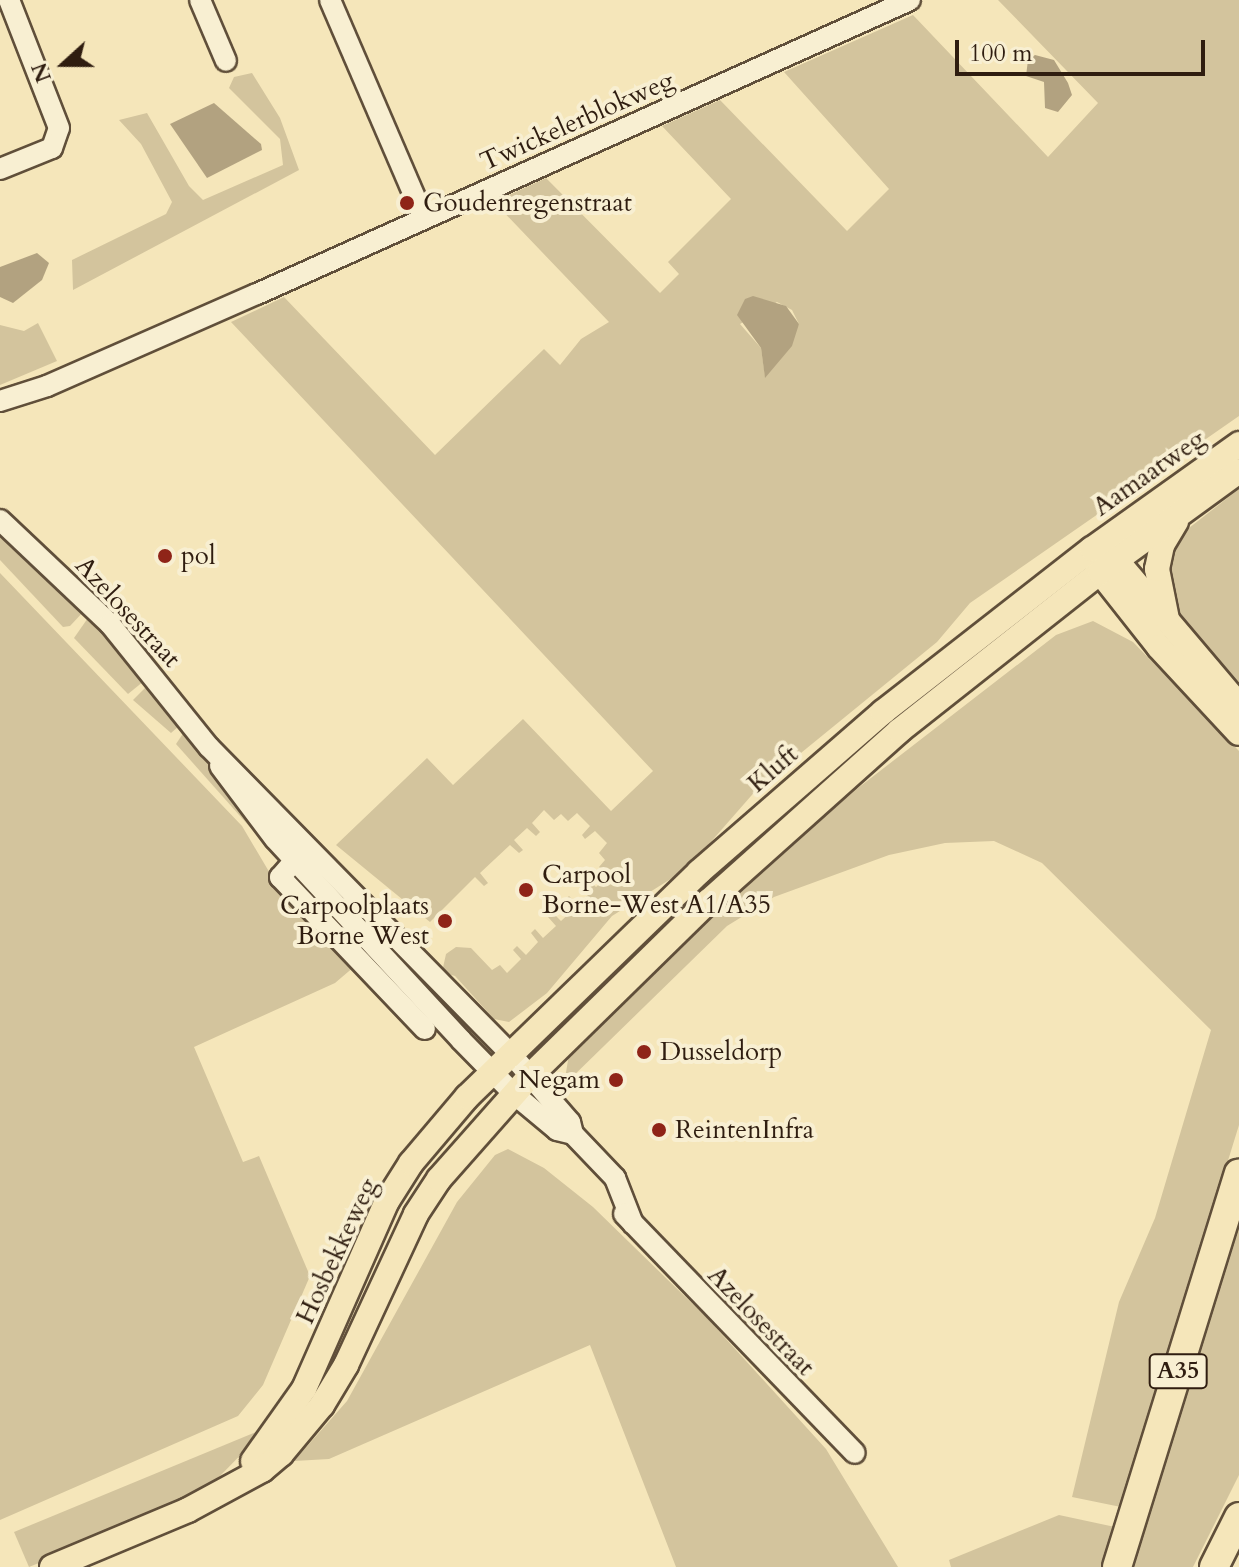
<!DOCTYPE html>
<style>
body{margin:0}
#map{position:relative;width:1239px;height:1567px;overflow:hidden;background:#f5e6ba;font-family:Cardo,serif}
div>[style]{position:absolute}
.green>*{inset:0;background:#d3c49d}
.water>*{inset:0;background:#b2a280}
.roads{filter:drop-shadow(2px 0 #604f3a) drop-shadow(-2px 0 #604f3a) drop-shadow(0 2px #604f3a) drop-shadow(0 -2px #604f3a)}
.minor>*{height:20px;margin:-10px;padding:0 10px;transform-origin:10px;border-radius:10px;background:#f8efd2}
.major>*{height:24px;margin:-12px;padding:0 12px;transform-origin:12px;border-radius:12px;background:#f5e6ba}
.highway>*{height:28px;margin:-14px;padding:0 14px;transform-origin:14px;border-radius:14px;background:#f5e6ba}
.dots>*{width:22px;height:22px;translate:-50% -50%;box-sizing:border-box;border:4px solid #f8efd2;border-radius:50%}
span{translate:-50% -50%;white-space:nowrap;text-align:center;line-height:1.15;-webkit-text-stroke:8px #f8efd2;paint-order:stroke}
.shield-label span{padding:2px 6px;background:#f8efd2;border:2px solid;border-radius:6px;-webkit-text-stroke-width:0}
.shield-label{font-size:24px;color:#2f1d10;font-weight:700}
.street-label{font-size:26px;color:#2f1d10}
.poi-label{font-size:26px;color:#2f1d10}
.left{translate:0 -50%;text-align:left}
.right{translate:-100% -50%;text-align:right}
.north{position:absolute;left:24px;top:24px;width:80px;height:80px;-webkit-text-stroke:6px #f8efd2;paint-order:stroke;rotate:249deg;font-size:22px;font-weight:700;line-height:32px;text-align:center;color:#2f1d10}
.north::after{content:'';display:block;margin:auto;width:28px;height:36px;background:#2f1d10;clip-path:polygon(50% 0,100% 100%,50% 72%,0 100%)}
.scale{position:absolute;left:955px;top:40px;width:250px;height:36px;box-sizing:border-box;border:4px solid #2f1d10;border-top:0;padding-left:10px;font-size:24px;line-height:28px;white-space:nowrap;color:#2f1d10;-webkit-text-stroke:6px #f8efd2;paint-order:stroke}
</style>
<div id="map">
<div class="green">
<i style="clip-path:polygon(evenodd,998px 0,1239px 0,1239px 416px,970px 603px,937px 642px,758px 788px,688px 868px,612px 916px,547px 993px,509px 1022px,494px 1019px,455px 976px,442px 972px,446px 954px,456px 947px,471px 948px,492px 970px,500px 965px,507px 973px,521px 959px,513px 950px,517px 946px,526px 955px,538px 942px,531px 933px,535px 929px,543px 938px,556px 926px,548px 917px,552px 912px,561px 921px,573px 910px,565px 900px,569px 896px,578px 905px,590px 893px,582px 883px,587px 878px,596px 887px,608px 876px,599px 867px,605px 860px,599px 853px,607px 843px,595px 831px,585px 839px,582px 835px,590px 826px,577px 813px,568px 821px,561px 814px,554px 820px,544px 810px,532px 823px,540px 832px,536px 836px,527px 828px,514px 840px,523px 850px,519px 853px,510px 845px,480px 873px,488px 883px,484px 886px,475px 877px,430px 922px,336px 845px,427px 758px,453px 785px,523px 719px,611px 811px,653px 771px,231px 322px,284px 297px,435px 455px,544px 349px,560px 365px,581px 339px,609px 322px,494px 202px,546px 178px,660px 293px,679px 274px,668px 262px,731px 199px,662px 126px,720px 100px,847px 231px,889px 189px,784px 72px,913px 15px,1048px 157px,1098px 103px,998px 0,777px 302px,792px 310px,799px 324px,765px 376px,761px 348px,740px 324px,777px 302px)"></i>
<i style="clip-path:polygon(252px 73px,280px 118px,299px 170px,73px 290px,72px 260px,166px 214px,172px 202px,141px 144px,119px 120px,147px 113px,189px 186px,203px 200px,283px 165px,280px 139px,229px 88px,234px 77px)"></i>
<i style="clip-path:polygon(38px 323px,57px 361px,0 385px,0 325px,24px 331px)"></i>
<i style="clip-path:polygon(1239px 489px,1239px 682px,1173px 608px,1164px 589px,1171px 542px)"></i>
<i style="clip-path:polygon(0 530px,85px 610px,70px 626px,63px 627px,0 560px)"></i>
<i style="clip-path:polygon(0 573px,242px 826px,271px 875px,355px 966px,335px 983px,194px 1047px,243px 1162px,259px 1156px,310px 1276px,263px 1385px,238px 1416px,0 1520px)"></i>
<i style="clip-path:polygon(90px 615px,144px 681px,128px 694px,74px 638px)"></i>
<i style="clip-path:polygon(1093px 621px,1133px 642px,1239px 751px,1239px 1125px,1121px 1507px,1072px 1497px,1119px 1302px,1155px 1218px,1211px 1030px,1042px 863px,994px 841px,945px 843px,889px 855px,774px 897px,727px 926px,564px 1085px,569px 1054px,731px 897px,858px 788px,1056px 635px)"></i>
<i style="clip-path:polygon(147px 686px,179px 726px,171px 733px,133px 700px)"></i>
<i style="clip-path:polygon(184px 732px,270px 840px,265px 844px,176px 744px)"></i>
<i style="clip-path:polygon(508px 1149px,544px 1168px,593px 1207px,706px 1317px,826px 1449px,898px 1567px,676px 1567px,590px 1345px,329px 1459px,294px 1461px,347px 1401px,457px 1202px,495px 1155px)"></i>
<i style="clip-path:polygon(1239px 1202px,1239px 1475px,1193px 1567px,1127px 1567px)"></i>
<i style="clip-path:polygon(268px 1427px,218px 1478px,159px 1514px,29px 1567px,14px 1532px)"></i>
<i style="clip-path:polygon(1059px 1515px,1115px 1527px,1103px 1567px,951px 1567px,949px 1560px)"></i>
</div>
<div class="water">
<i style="clip-path:polygon(1035px 55px,1054px 60px,1068px 83px,1072px 95px,1058px 112px,1045px 108px,1044px 82px,1026px 76px,1028px 60px)"></i>
<i style="clip-path:polygon(214px 103px,261px 144px,262px 150px,207px 178px,170px 124px)"></i>
<i style="clip-path:polygon(37px 253px,49px 263px,42px 280px,13px 303px,0 297px,0 267px)"></i>
<i style="clip-path:polygon(753px 296px,786px 306px,799px 324px,792px 346px,765px 378px,761px 348px,737px 315px,745px 299px)"></i>
</div>
<div class="roads">
<div class="minor">
<i style="left:200px;top:0;width:66px;rotate:66.9deg"></i>
<i style="left:330px;top:0;width:237px;rotate:66.7deg"></i>
<i style="left:0;top:169px;width:56px;rotate:-22deg"></i>
<i style="left:52px;top:148px;width:21px;rotate:-71deg"></i>
<i style="left:59px;top:128px;width:137px;rotate:-111.3deg"></i>
<i style="left:0;top:401px;width:49px;rotate:-17.7deg"></i>
<i style="left:47px;top:386px;width:229px;rotate:-23.7deg"></i>
<i style="left:257px;top:294px;width:716px;rotate:-24.24deg"></i>
<i style="left:0;top:520px;width:151px;rotate:43.4deg"></i>
<i style="left:110px;top:624px;width:158px;rotate:51.2deg"></i>
<i style="left:209px;top:747px;width:431px;rotate:45.5deg"></i>
<i style="left:511px;top:1054px;width:90px;rotate:49.1deg"></i>
<i style="left:570px;top:1122px;width:12px;rotate:76deg"></i>
<i style="left:220px;top:766px;width:91px;rotate:53deg"></i>
<i style="left:275px;top:839px;width:274px;rotate:47.2deg"></i>
<i style="left:461px;top:1040px;width:76px;rotate:45.5deg"></i>
<i style="left:514px;top:1094px;width:56px;rotate:39.9deg"></i>
<i style="left:557px;top:1130px;width:16px;rotate:14deg"></i>
<i style="left:573px;top:1134px;width:61px;rotate:46.3deg"></i>
<i style="left:615px;top:1178px;width:49px;rotate:68.6deg"></i>
<i style="left:303px;top:851px;width:35px;rotate:131deg"></i>
<i style="left:280px;top:877px;width:210px;rotate:46.4deg"></i>
<i style="left:624px;top:1214px;width:332px;rotate:46deg"></i>
</div>
<div class="major">
<i style="left:1101px;top:553px;width:17px;rotate:25deg"></i>
<i style="left:1116px;top:560px;width:190px;rotate:49.7deg"></i>
<i style="left:1095px;top:558px;width:15px;rotate:70deg"></i>
<i style="left:1100px;top:572px;width:95px;rotate:51.8deg"></i>
<i style="left:1159px;top:647px;width:117px;rotate:47.1deg"></i>
<i style="left:1167px;top:619px;width:51px;rotate:-101.3deg"></i>
<i style="left:1157px;top:569px;width:25px;rotate:-78deg"></i>
<i style="left:1162px;top:545px;width:27px;rotate:-59deg"></i>
<i style="left:253px;top:1461px;width:88px;rotate:-54.7deg"></i>
<i style="left:304px;top:1389px;width:206px;rotate:-66.2deg"></i>
<i style="left:387px;top:1201px;width:45px;rotate:-57.7deg"></i>
<i style="left:411px;top:1163px;width:87px;rotate:-49.7deg"></i>
<i style="left:467px;top:1097px;width:323px;rotate:-44.1deg"></i>
<i style="left:699px;top:872px;width:244px;rotate:-41deg"></i>
<i style="left:883px;top:712px;width:265px;rotate:-38deg"></i>
<i style="left:1092px;top:549px;width:181px;rotate:-35.5deg"></i>
<i style="left:52px;top:1567px;width:147px;rotate:-22.7deg"></i>
<i style="left:188px;top:1510px;width:84px;rotate:-28.4deg"></i>
<i style="left:262px;top:1470px;width:25px;rotate:-40deg"></i>
<i style="left:281px;top:1454px;width:64px;rotate:-50.1deg"></i>
<i style="left:322px;top:1405px;width:47px;rotate:-59deg"></i>
<i style="left:346px;top:1365px;width:166px;rotate:-65.1deg"></i>
<i style="left:416px;top:1214px;width:42px;rotate:-56.7deg"></i>
<i style="left:439px;top:1179px;width:137px;rotate:-48.5deg"></i>
<i style="left:530px;top:1076px;width:250px;rotate:-44.4deg"></i>
<i style="left:709px;top:901px;width:255px;rotate:-41.8deg"></i>
<i style="left:899px;top:731px;width:256px;rotate:-38.3deg"></i>
<i style="left:1100px;top:572px;width:172px;rotate:-36deg"></i>
</div>
<div class="highway">
<i style="left:1117px;top:1567px;width:412px;rotate:-72.8deg"></i>
<i style="left:1214px;top:1567px;width:56px;rotate:-63.4deg"></i>
</div>
</div>
<div class="dots">
<i style="left:407px;top:203px;background:#8f2418"></i>
<i style="left:165px;top:556px;background:#8f2418"></i>
<i style="left:526px;top:890px;background:#8f2418"></i>
<i style="left:445px;top:921px;background:#8f2418"></i>
<i style="left:644px;top:1052px;background:#8f2418"></i>
<i style="left:616px;top:1080px;background:#8f2418"></i>
<i style="left:659px;top:1130px;background:#8f2418"></i>
</div>
<div class="shield-label">
<span style="left:1178px;top:1371px">A35</span>
</div>
<div class="street-label">
<span style="left:577px;top:121px;rotate:-24deg">Twickelerblokweg</span>
<span style="left:1149px;top:473px;rotate:-35deg">Aamaatweg</span>
<span style="left:128px;top:612px;rotate:47deg">Azelosestraat</span>
<span style="left:773px;top:769px;rotate:-41deg">Kluft</span>
<span style="left:337px;top:1251px;rotate:-65deg">Hosbekkeweg</span>
<span style="left:761px;top:1321px;rotate:46deg">Azelosestraat</span>
</div>
<div class="poi-label">
<span class="left" style="left:423px;top:203px">Goudenregenstraat</span>
<span class="left" style="left:181px;top:556px">pol</span>
<span class="left" style="left:542px;top:890px">Carpool<br>Borne-West A1/A35</span>
<span class="right" style="left:429px;top:921px">Carpoolplaats<br>Borne West</span>
<span class="left" style="left:660px;top:1052px">Dusseldorp</span>
<span class="right" style="left:600px;top:1080px">Negam</span>
<span class="left" style="left:675px;top:1130px">ReintenInfra</span>
</div>
<div class="north">N</div>
<div class="scale">100 m</div>
</div>
